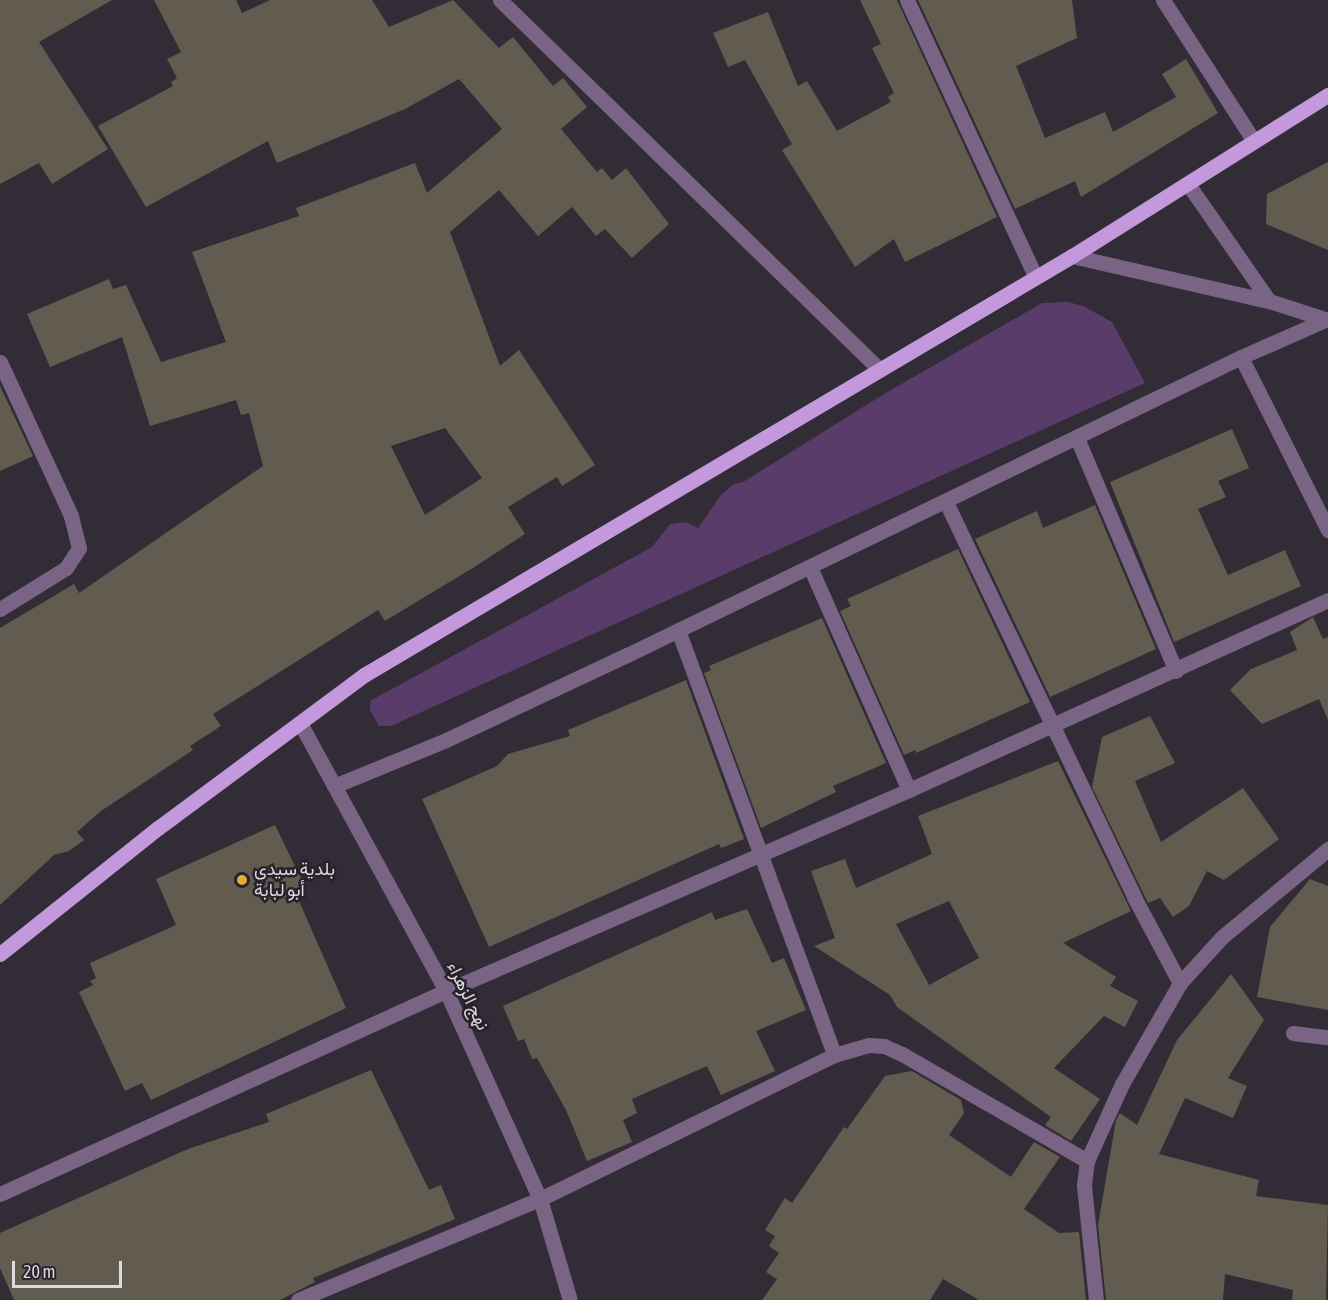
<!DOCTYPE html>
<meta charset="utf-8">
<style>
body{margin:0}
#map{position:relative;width:1328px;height:1300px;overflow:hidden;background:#322c36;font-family:"Asap Condensed",Vazirmatn,sans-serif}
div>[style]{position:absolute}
.green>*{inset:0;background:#593c6a}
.building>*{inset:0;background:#625b4f}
.minor>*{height:15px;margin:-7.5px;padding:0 7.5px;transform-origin:7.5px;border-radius:7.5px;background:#796485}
.major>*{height:15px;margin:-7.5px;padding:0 7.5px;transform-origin:7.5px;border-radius:7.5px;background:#c398dc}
.dots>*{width:16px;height:16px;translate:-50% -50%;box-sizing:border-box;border:3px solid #28222c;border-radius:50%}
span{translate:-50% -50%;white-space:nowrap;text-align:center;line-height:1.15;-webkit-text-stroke:5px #28222c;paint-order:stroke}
.poi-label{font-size:18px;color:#ddd9df}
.left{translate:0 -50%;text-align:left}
.street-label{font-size:18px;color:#ddd9df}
.scale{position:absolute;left:12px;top:1261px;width:110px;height:27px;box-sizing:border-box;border:3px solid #ddd9df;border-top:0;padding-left:8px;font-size:18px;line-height:21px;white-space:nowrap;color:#ddd9df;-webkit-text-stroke:4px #28222c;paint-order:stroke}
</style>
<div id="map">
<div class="green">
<i style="clip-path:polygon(1068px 302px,1083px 306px,1112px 322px,1145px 383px,391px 726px,379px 726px,370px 710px,370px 701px,652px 547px,670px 524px,686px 522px,698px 528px,721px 495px,734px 484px,743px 482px,879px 397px,1042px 303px)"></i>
</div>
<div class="building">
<i style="clip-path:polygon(0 0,112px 0,39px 42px,108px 149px,52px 184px,39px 163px,0 184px)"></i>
<i style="clip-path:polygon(evenodd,154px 0,236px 0,242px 13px,270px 0,372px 0,389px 27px,453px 0,499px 48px,513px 37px,553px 86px,563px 78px,587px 107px,561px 129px,597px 172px,602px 168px,612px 180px,626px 168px,669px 224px,632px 258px,605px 229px,596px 236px,572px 207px,538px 236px,499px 190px,450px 232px,500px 366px,519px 350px,595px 465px,562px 486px,557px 477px,508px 507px,525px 534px,476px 566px,385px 621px,378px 610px,213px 714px,221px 726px,190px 746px,193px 750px,101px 811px,77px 832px,84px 840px,69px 851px,54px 855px,0 905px,0 628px,74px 584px,79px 593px,263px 466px,249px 413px,241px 415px,236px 400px,150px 426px,122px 337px,50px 367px,27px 314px,109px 279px,113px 289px,126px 285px,161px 362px,226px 342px,192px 252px,299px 216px,296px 208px,415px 163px,427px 193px,502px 129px,459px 79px,405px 109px,277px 163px,268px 141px,146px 207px,98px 126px,173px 86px,171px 82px,177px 78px,167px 59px,181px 52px,154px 0,445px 428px,482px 478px,425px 515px,391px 446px,445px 428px)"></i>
<i style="clip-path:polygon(860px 0,897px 0,997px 217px,905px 262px,894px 239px,855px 267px,782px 150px,792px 144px,745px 60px,728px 67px,713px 33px,768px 12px,798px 86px,807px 81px,837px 131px,891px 102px,888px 97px,894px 93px,872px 48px,881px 44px)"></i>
<i style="clip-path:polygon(918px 0,1072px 0,1077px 38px,1016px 66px,1045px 138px,1105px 112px,1113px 132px,1176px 97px,1162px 74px,1186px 59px,1218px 113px,1081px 197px,1075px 181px,1015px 209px)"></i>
<i style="clip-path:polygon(1328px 162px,1328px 250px,1266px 224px,1267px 194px)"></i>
<i style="clip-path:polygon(0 386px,33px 456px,0 471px)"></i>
<i style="clip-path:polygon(1232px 429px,1249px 468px,1218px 481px,1226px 497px,1198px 509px,1228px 575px,1285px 550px,1301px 586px,1174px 642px,1110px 482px)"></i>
<i style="clip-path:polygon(1095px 505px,1156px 649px,1050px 697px,975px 539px,1037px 511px,1043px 528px)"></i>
<i style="clip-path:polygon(958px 549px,1030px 702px,916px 753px,915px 750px,904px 755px,840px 611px,851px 606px,847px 599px)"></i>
<i style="clip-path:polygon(1313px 617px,1323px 639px,1328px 637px,1328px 720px,1319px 699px,1262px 724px,1230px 690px,1251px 669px,1297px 650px,1290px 632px)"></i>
<i style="clip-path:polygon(822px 618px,886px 763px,833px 786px,836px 792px,761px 828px,704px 673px,711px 670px,709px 666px)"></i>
<i style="clip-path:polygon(686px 680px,744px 839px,721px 848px,719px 844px,489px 947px,422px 799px,497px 766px,508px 754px,570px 736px,568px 730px)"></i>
<i style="clip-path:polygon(1150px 716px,1175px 763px,1135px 781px,1161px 842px,1243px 788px,1279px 839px,1224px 880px,1207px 871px,1189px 906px,1173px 917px,1160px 898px,1148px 903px,1092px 787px,1102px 737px)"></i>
<i style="clip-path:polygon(evenodd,1058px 761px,1131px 911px,1063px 943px,1116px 977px,1110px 986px,1138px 1001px,1125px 1027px,1104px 1016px,1054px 1068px,1100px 1099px,1071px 1141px,1045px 1125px,1051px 1117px,897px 1007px,890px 995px,814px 946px,835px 938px,811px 871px,845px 859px,856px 888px,932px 854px,918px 816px,1058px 761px,949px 901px,979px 958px,929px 985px,896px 924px,949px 901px)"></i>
<i style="clip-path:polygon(275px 825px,306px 889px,296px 894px,346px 1008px,151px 1100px,142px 1083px,125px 1091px,79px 992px,93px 985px,90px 981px,96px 978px,90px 963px,176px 925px,156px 879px)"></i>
<i style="clip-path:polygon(1310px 879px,1328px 886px,1328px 1010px,1257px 997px,1270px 927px)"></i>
<i style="clip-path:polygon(747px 909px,772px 963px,784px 958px,806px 1010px,756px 1031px,775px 1071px,721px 1095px,707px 1066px,632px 1099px,637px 1113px,623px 1120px,632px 1142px,587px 1161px,566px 1110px,537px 1058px,532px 1059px,524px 1039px,518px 1041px,503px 1006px,712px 912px,715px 920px)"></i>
<i style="clip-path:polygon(1231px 974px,1264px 1020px,1228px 1078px,1247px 1086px,1233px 1118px,1185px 1098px,1159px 1154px,1259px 1180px,1256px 1196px,1328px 1205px,1326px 1300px,1292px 1300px,1293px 1290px,1225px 1274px,1223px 1300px,1106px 1300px,1098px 1225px,1116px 1120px,1120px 1113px,1137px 1125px,1177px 1040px)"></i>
<i style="clip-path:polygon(371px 1070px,429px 1190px,441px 1185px,455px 1219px,313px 1278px,315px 1282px,280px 1300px,14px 1300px,0 1268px,0 1233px,188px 1149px,269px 1122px,266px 1114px)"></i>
<i style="clip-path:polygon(912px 1071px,961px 1100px,964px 1113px,949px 1135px,1011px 1177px,1034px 1142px,1060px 1157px,1024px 1209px,1059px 1233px,1079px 1232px,1086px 1300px,979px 1300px,943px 1279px,930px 1300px,762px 1300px,777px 1279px,766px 1272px,779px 1253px,769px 1246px,775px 1236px,765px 1230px,785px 1198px,792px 1203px,844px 1127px,847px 1129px,885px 1076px)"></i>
</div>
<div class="minor">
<i style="left:500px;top:0;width:528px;rotate:44.23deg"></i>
<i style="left:907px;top:0;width:304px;rotate:65.1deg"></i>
<i style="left:1163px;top:0;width:168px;rotate:57.2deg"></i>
<i style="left:1188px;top:184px;width:142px;rotate:55.3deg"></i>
<i style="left:1072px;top:256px;width:202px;rotate:12.9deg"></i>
<i style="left:1269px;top:301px;width:62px;rotate:17.9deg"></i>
<i style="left:1241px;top:357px;width:194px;rotate:63.3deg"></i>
<i style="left:0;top:362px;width:170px;rotate:65.2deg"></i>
<i style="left:71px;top:516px;width:33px;rotate:76deg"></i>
<i style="left:79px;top:548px;width:24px;rotate:123deg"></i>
<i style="left:66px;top:568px;width:78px;rotate:148.2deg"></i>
<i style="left:1077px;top:438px;width:253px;rotate:67deg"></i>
<i style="left:946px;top:502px;width:437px;rotate:64.5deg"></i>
<i style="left:1134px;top:897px;width:98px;rotate:61.9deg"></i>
<i style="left:810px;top:567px;width:244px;rotate:66.1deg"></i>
<i style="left:678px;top:630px;width:453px;rotate:69.8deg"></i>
<i style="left:300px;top:723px;width:305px;rotate:61.4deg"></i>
<i style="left:446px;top:991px;width:228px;rotate:65.7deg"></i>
<i style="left:540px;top:1199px;width:105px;rotate:73.5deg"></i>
<i style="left:334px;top:786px;width:121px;rotate:-22.3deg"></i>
<i style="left:446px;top:740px;width:200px;rotate:-25.2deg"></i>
<i style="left:627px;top:655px;width:682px;rotate:-25.89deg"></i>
<i style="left:1241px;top:357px;width:94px;rotate:-23.8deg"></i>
<i style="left:1293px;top:1033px;width:35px;rotate:7deg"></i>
<i style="left:0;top:1194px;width:490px;rotate:-24.5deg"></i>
<i style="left:446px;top:991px;width:505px;rotate:-23.47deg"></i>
<i style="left:909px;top:790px;width:460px;rotate:-24.4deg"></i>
<i style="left:298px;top:1300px;width:262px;rotate:-22.7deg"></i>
<i style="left:540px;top:1199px;width:327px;rotate:-26.1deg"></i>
<i style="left:834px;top:1055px;width:36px;rotate:-16deg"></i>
<i style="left:869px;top:1045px;width:15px;rotate:4deg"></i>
<i style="left:884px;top:1046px;width:20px;rotate:24deg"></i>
<i style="left:902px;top:1054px;width:214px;rotate:30deg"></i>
<i style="left:1096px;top:1300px;width:116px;rotate:-96deg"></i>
<i style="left:1084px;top:1185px;width:24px;rotate:-83deg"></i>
<i style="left:1087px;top:1161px;width:85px;rotate:-65.6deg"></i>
<i style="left:1122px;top:1084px;width:116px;rotate:-60.1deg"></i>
<i style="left:1180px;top:983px;width:62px;rotate:-47.6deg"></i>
<i style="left:1222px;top:937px;width:138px;rotate:-39.7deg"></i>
</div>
<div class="major">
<i style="left:0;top:954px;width:202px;rotate:-38.6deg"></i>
<i style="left:158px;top:828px;width:257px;rotate:-36.6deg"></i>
<i style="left:364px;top:675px;width:823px;rotate:-30.62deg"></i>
<i style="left:1072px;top:256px;width:302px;rotate:-32.2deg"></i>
</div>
<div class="dots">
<i style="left:242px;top:880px;background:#e6ad36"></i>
</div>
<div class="poi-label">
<span class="left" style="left:254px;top:880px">بلدية سيدي<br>أبو لبابة</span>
</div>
<div class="street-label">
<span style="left:468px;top:996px;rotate:64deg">نهج الزهراء</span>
</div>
<div class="scale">20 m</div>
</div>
